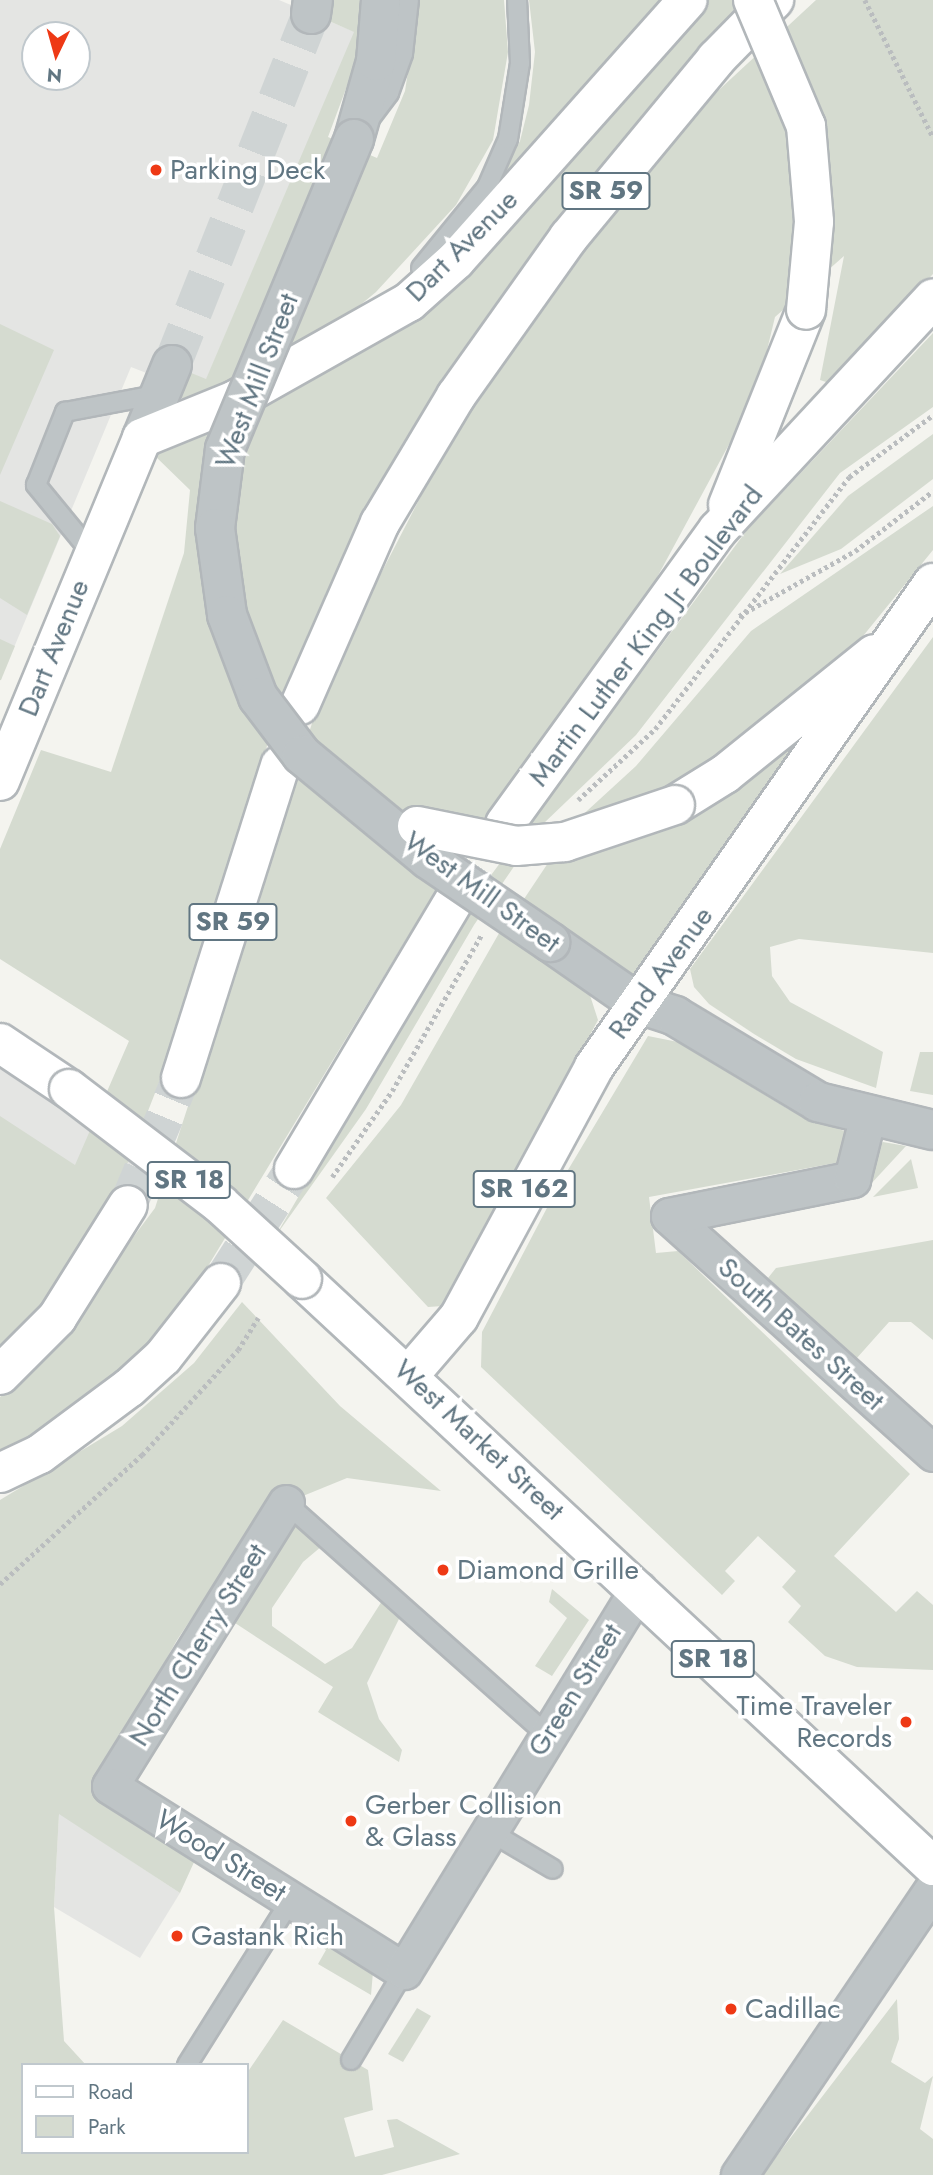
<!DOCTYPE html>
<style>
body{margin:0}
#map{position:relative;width:933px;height:2175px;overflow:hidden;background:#f4f4ef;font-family:Jost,sans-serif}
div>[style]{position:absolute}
.built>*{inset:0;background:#e4e5e3}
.green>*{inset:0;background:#d5dbd0}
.tertiary-tunnel>*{height:38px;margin-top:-19px;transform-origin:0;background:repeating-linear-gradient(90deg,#cfd4d4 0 38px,transparent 0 57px)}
.primary-tunnel>*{height:38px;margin-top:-19px;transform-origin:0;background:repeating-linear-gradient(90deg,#cfd4d4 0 38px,transparent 0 57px)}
.path>*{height:4.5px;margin-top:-2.25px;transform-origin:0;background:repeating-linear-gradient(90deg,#babdbf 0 3.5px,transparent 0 7px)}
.roads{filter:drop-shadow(2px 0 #b2b7ba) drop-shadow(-2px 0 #b2b7ba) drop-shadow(0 2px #b2b7ba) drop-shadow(0 -2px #b2b7ba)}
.service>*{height:18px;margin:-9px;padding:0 9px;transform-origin:9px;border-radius:9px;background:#bec4c6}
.minor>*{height:35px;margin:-17.5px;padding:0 17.5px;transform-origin:17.5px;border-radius:17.5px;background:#bec4c6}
.tertiary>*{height:38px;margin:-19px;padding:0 19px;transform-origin:19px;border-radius:19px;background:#bec4c6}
.primary>*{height:38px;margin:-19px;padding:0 19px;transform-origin:19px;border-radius:19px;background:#fff}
.bridges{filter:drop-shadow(2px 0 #b2b7ba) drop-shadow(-2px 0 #b2b7ba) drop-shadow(0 2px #b2b7ba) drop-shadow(0 -2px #b2b7ba)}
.tertiary-bridge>*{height:38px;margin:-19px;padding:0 19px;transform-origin:19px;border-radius:19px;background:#bec4c6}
.primary-bridge>*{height:38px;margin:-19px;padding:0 19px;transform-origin:19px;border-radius:19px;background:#fff}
.dots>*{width:19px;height:19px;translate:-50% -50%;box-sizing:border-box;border:4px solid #fff;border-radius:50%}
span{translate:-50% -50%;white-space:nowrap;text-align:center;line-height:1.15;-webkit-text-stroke:7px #fff;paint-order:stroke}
.shield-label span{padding:2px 5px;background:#fff;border:2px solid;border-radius:5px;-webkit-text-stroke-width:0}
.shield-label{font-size:26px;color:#617682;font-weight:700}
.poi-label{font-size:28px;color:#617682}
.left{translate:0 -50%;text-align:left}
.right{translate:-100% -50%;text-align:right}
.street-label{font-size:28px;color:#617682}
.legend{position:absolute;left:21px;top:2063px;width:228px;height:91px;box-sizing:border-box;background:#fff;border:2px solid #c0c8cd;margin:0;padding:9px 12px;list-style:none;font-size:21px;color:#617682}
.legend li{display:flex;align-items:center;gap:14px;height:35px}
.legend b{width:35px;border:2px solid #c0c8cd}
.north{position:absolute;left:21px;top:21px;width:70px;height:70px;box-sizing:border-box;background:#fff;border:2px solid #c0c8cd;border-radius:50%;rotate:185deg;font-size:19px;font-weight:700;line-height:28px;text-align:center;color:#617682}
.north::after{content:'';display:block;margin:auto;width:24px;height:32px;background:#ee3915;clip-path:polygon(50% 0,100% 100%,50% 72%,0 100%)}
</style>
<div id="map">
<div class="built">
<i style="clip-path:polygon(evenodd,0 0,279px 0,355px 32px,206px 380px,157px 358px,149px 374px,131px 367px,0 681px,0 0,35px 35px,77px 35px,77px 77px,35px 77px,35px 35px)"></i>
<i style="clip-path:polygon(0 1046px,153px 1151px,128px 1205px,0 1374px)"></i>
<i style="clip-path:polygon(59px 1813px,180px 1893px,140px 1958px,54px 1907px)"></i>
</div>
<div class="green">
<i style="clip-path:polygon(333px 0,368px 0,366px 35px,328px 137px,377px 158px,405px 91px,419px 0,504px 0,508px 52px,493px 140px,456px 205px,376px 292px,336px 325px,186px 405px,178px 391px,184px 370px,206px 379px,354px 32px,329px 21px)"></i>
<i style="clip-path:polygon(529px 0,674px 0,480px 217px,520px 141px,529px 105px,535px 52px)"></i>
<i style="clip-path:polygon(704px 0,743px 0,529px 259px,419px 418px,368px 510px,272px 730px,166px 1065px,112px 1203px,67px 1275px,0 1349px,0 1116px,75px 1165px,129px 1041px,0 959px,0 849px,41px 750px,111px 772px,184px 553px,190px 490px,154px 455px,164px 444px,285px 395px,401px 327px)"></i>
<i style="clip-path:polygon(816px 0,933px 0,933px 274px,829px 383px,820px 380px,844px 256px,775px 317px,762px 371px,733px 437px,641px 607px,413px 928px,182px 1309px,120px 1373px,45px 1428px,0 1452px,0 1397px,38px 1365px,155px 1208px,326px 680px,468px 405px,667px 138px)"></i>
<i style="clip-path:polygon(0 324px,54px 350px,0 475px)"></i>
<i style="clip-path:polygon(933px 333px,933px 407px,840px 473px,636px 735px,543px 824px,474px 925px,366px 1109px,275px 1237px,463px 913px,747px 530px)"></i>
<i style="clip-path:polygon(933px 434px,933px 479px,841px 549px,780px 574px,848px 496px)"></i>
<i style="clip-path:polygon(0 501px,52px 524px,60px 536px,27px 615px,0 598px)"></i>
<i style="clip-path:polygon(933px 506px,933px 550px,846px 657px,697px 782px,576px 821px,636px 766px,751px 631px)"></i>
<i style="clip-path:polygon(933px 637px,933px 953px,799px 939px,770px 947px,772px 976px,790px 1002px,883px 1052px,876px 1088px,796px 1059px,754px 1034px,709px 1004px,694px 987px,690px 969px)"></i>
<i style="clip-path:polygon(0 639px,15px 646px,1px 680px,0 680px)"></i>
<i style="clip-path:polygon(847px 685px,637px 982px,520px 905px,552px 857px,634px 840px,690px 815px)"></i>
<i style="clip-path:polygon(502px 928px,587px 986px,598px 1020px,450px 1297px,443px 1306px,428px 1307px,326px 1198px,401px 1105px)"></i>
<i style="clip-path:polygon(648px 1036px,678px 1042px,788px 1109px,849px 1133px,841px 1162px,649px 1197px,656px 1253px,678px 1251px,910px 1474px,834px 1556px,896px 1612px,917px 1591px,933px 1605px,933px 1670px,857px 1667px,825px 1656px,788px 1622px,801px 1606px,782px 1587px,796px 1571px,758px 1536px,725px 1571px,735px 1581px,722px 1595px,481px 1367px,482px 1332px,559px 1185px)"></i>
<i style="clip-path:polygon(920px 1052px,933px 1052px,933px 1095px,910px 1091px)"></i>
<i style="clip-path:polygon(883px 1142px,906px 1146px,869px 1186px,875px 1147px)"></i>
<i style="clip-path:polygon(911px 1159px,918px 1188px,873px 1197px)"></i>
<i style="clip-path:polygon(933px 1240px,933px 1340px,911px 1322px,889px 1322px,856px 1359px,768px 1278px,776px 1268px)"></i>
<i style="clip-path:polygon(242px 1302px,340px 1406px,441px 1491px,347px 1478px,298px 1498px,276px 1492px,177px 1640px,98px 1779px,195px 1860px,180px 1893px,59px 1814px,54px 1907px,64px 2041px,86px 2065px,23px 2065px,23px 2152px,247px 2152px,247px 2073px,283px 2020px,368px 2070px,373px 2110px,344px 2118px,355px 2157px,394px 2147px,387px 2120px,397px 2119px,460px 2154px,382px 2175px,0 2175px,0 1500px,122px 1426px,194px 1363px)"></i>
<i style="clip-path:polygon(295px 1521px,322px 1546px,303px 1562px,272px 1608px,272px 1626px,325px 1664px,352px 1648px,382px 1601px,400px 1617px,367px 1683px,379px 1719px,402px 1750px,399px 1762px,318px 1712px,333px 1687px,232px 1621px)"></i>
<i style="clip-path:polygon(552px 1589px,589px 1620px,552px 1676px,535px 1666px,567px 1618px,549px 1602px)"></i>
<i style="clip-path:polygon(322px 1938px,373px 1972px,371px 1995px,318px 1964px,326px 1950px,318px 1944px)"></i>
<i style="clip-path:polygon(897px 1999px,899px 2039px,891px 2062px,925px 2083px,933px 2076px,920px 2129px,933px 2139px,933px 2175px,762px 2175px)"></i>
<i style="clip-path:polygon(417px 2008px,431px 2016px,403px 2062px,388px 2054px)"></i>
</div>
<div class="tertiary-tunnel">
<i style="left:172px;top:365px;width:378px;rotate:-68.4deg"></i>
</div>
<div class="primary-tunnel">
<i style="left:456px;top:897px;width:88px;rotate:-56.1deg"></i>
<i style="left:128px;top:1205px;width:138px;rotate:-67.3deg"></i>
<i style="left:221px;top:1283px;width:135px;rotate:-57.4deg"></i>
</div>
<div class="path">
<i style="left:865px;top:0;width:153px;rotate:63.6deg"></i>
<i style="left:739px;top:616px;width:133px;rotate:-29.3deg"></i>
<i style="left:855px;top:551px;width:98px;rotate:-37.6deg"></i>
<i style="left:578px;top:800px;width:105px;rotate:-42.7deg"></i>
<i style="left:655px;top:729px;width:318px;rotate:-52.4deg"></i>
<i style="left:849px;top:477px;width:104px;rotate:-36.4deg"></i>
<i style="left:332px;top:1177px;width:105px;rotate:-55.1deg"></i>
<i style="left:392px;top:1091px;width:181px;rotate:-60.2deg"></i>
<i style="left:0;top:1584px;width:192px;rotate:-42.3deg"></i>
<i style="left:142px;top:1455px;width:142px;rotate:-47.6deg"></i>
<i style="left:238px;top:1350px;width:38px;rotate:-58deg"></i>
</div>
<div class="roads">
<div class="service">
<i style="left:371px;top:117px;width:30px;rotate:-53deg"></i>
<i style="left:389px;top:93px;width:41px;rotate:-70.3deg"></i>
<i style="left:403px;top:54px;width:54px;rotate:-83.7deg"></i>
<i style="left:421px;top:268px;width:104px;rotate:-50.8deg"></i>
<i style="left:487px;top:187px;width:52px;rotate:-66.4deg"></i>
<i style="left:508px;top:139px;width:77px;rotate:-81deg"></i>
<i style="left:520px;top:63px;width:63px;rotate:-92.7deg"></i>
<i style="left:91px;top:552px;width:87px;rotate:-129.4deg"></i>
<i style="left:36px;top:485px;width:79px;rotate:-68.3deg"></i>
<i style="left:65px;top:412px;width:97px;rotate:-10.7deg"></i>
<i style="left:286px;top:1503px;width:349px;rotate:41.6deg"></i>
<i style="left:489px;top:1831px;width:74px;rotate:30.7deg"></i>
<i style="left:351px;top:2060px;width:104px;rotate:-59.2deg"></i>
<i style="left:187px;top:2065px;width:195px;rotate:-57.8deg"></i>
</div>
<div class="minor">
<i style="left:669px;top:1216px;width:355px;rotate:41.9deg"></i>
<i style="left:669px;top:1216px;width:187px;rotate:-11.4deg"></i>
<i style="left:852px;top:1179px;width:62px;rotate:-76deg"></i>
<i style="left:286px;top:1503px;width:333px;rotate:121.9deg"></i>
<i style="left:110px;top:1786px;width:347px;rotate:32.2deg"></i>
<i style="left:404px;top:1971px;width:448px;rotate:-58.5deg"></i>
<i style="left:739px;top:2175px;width:346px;rotate:-55.9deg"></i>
</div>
<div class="tertiary">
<i style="left:311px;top:14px;width:14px;rotate:-82deg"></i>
<i style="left:354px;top:139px;width:81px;rotate:-74.2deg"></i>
<i style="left:376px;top:61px;width:61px;rotate:-85.3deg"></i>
<i style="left:142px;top:438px;width:79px;rotate:-67.7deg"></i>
<i style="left:550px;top:942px;width:108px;rotate:34.9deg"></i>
<i style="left:639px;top:1004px;width:38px;rotate:18deg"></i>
<i style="left:675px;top:1016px;width:167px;rotate:31deg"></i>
<i style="left:818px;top:1102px;width:118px;rotate:13.7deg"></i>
</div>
<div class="primary">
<i style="left:728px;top:505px;width:210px;rotate:-68.2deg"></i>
<i style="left:300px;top:705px;width:199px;rotate:-66.3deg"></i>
<i style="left:380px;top:523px;width:148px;rotate:-59.1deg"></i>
<i style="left:456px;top:396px;width:195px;rotate:-54.6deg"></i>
<i style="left:569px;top:237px;width:231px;rotate:-50.4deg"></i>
<i style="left:716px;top:59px;width:83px;rotate:-45.5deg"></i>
<i style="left:0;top:781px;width:371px;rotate:-67.5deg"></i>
<i style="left:142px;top:438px;width:100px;rotate:-22.2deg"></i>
<i style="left:235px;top:400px;width:200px;rotate:-29.4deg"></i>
<i style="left:409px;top:302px;width:63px;rotate:-41.8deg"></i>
<i style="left:456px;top:260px;width:348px;rotate:-48.3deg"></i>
<i style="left:675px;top:805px;width:59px;rotate:-31.8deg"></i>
<i style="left:725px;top:774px;width:191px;rotate:-38.8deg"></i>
<i style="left:505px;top:824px;width:363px;rotate:-54.1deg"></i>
<i style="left:718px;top:530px;width:316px;rotate:-47.1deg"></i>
<i style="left:0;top:1043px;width:83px;rotate:33.7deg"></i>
<i style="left:181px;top:1078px;width:328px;rotate:-72.4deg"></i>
<i style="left:294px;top:1169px;width:317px;rotate:-59.2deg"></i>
<i style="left:302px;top:1279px;width:862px;rotate:42.93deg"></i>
<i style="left:410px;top:1374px;width:75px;rotate:-49.3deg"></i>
<i style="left:459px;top:1317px;width:284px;rotate:-61.6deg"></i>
<i style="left:594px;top:1067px;width:591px;rotate:-54.99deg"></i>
<i style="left:0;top:1375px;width:81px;rotate:-45deg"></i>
<i style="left:57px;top:1318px;width:133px;rotate:-57.9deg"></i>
<i style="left:0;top:1473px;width:44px;rotate:-25.4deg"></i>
<i style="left:40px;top:1454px;width:111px;rotate:-36.6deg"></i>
<i style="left:129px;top:1388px;width:46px;rotate:-42.4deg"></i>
<i style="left:163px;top:1357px;width:94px;rotate:-51.9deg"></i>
</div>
</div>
<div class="bridges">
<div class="tertiary-bridge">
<i style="left:354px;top:139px;width:336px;rotate:112.6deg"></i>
<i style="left:225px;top:449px;width:80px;rotate:97.2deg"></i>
<i style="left:215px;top:528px;width:88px;rotate:82.1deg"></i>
<i style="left:227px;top:615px;width:88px;rotate:69.3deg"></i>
<i style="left:258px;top:697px;width:73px;rotate:52.8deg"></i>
<i style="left:302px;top:755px;width:163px;rotate:39.5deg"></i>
<i style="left:428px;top:859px;width:148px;rotate:34.2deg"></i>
</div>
<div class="primary-bridge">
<i style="left:753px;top:0;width:137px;rotate:67.2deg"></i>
<i style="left:806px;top:126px;width:96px;rotate:85.2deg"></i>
<i style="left:814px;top:222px;width:88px;rotate:95.2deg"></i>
<i style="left:417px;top:826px;width:101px;rotate:11.4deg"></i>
<i style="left:516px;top:846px;width:49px;rotate:-4.7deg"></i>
<i style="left:565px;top:842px;width:116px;rotate:-18.6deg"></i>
<i style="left:69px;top:1089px;width:190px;rotate:37.3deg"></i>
<i style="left:220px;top:1204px;width:111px;rotate:42.4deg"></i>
</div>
</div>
<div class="dots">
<i style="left:156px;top:170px;background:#ee3915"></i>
<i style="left:443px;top:1570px;background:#ee3915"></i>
<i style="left:906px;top:1722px;background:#ee3915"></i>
<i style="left:351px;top:1821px;background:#ee3915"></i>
<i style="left:177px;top:1936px;background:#ee3915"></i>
<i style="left:731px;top:2009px;background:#ee3915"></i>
</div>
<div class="shield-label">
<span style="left:606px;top:191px">SR 59</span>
<span style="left:233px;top:922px">SR 59</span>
<span style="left:189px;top:1180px">SR 18</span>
<span style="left:524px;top:1189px">SR 162</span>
<span style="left:713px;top:1659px">SR 18</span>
</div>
<div class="poi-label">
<span class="left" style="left:170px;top:170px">Parking Deck</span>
<span class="left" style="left:457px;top:1570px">Diamond Grille</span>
<span class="right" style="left:892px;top:1722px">Time Traveler<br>Records</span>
<span class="left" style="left:365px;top:1821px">Gerber Collision<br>&amp; Glass</span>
<span class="left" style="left:191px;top:1936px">Gastank Rich</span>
<span class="left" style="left:745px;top:2009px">Cadillac</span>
</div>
<div class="street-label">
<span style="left:462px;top:246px;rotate:-45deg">Dart Avenue</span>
<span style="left:257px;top:381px;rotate:-69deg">West Mill Street</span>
<span style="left:646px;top:636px;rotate:-53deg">Martin Luther King Jr Boulevard</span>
<span style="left:54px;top:648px;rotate:-68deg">Dart Avenue</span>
<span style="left:482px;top:892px;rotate:36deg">West Mill Street</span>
<span style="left:661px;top:973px;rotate:-54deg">Rand Avenue</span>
<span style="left:801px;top:1334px;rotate:42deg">South Bates Street</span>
<span style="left:479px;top:1440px;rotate:43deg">West Market Street</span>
<span style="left:198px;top:1645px;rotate:-58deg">North Cherry Street</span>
<span style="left:575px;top:1690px;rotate:-58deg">Green Street</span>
<span style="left:221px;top:1856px;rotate:32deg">Wood Street</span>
</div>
<ul class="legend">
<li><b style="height:9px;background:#fff"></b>Road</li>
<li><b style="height:19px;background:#d5dbd0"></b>Park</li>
</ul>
<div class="north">N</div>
</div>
